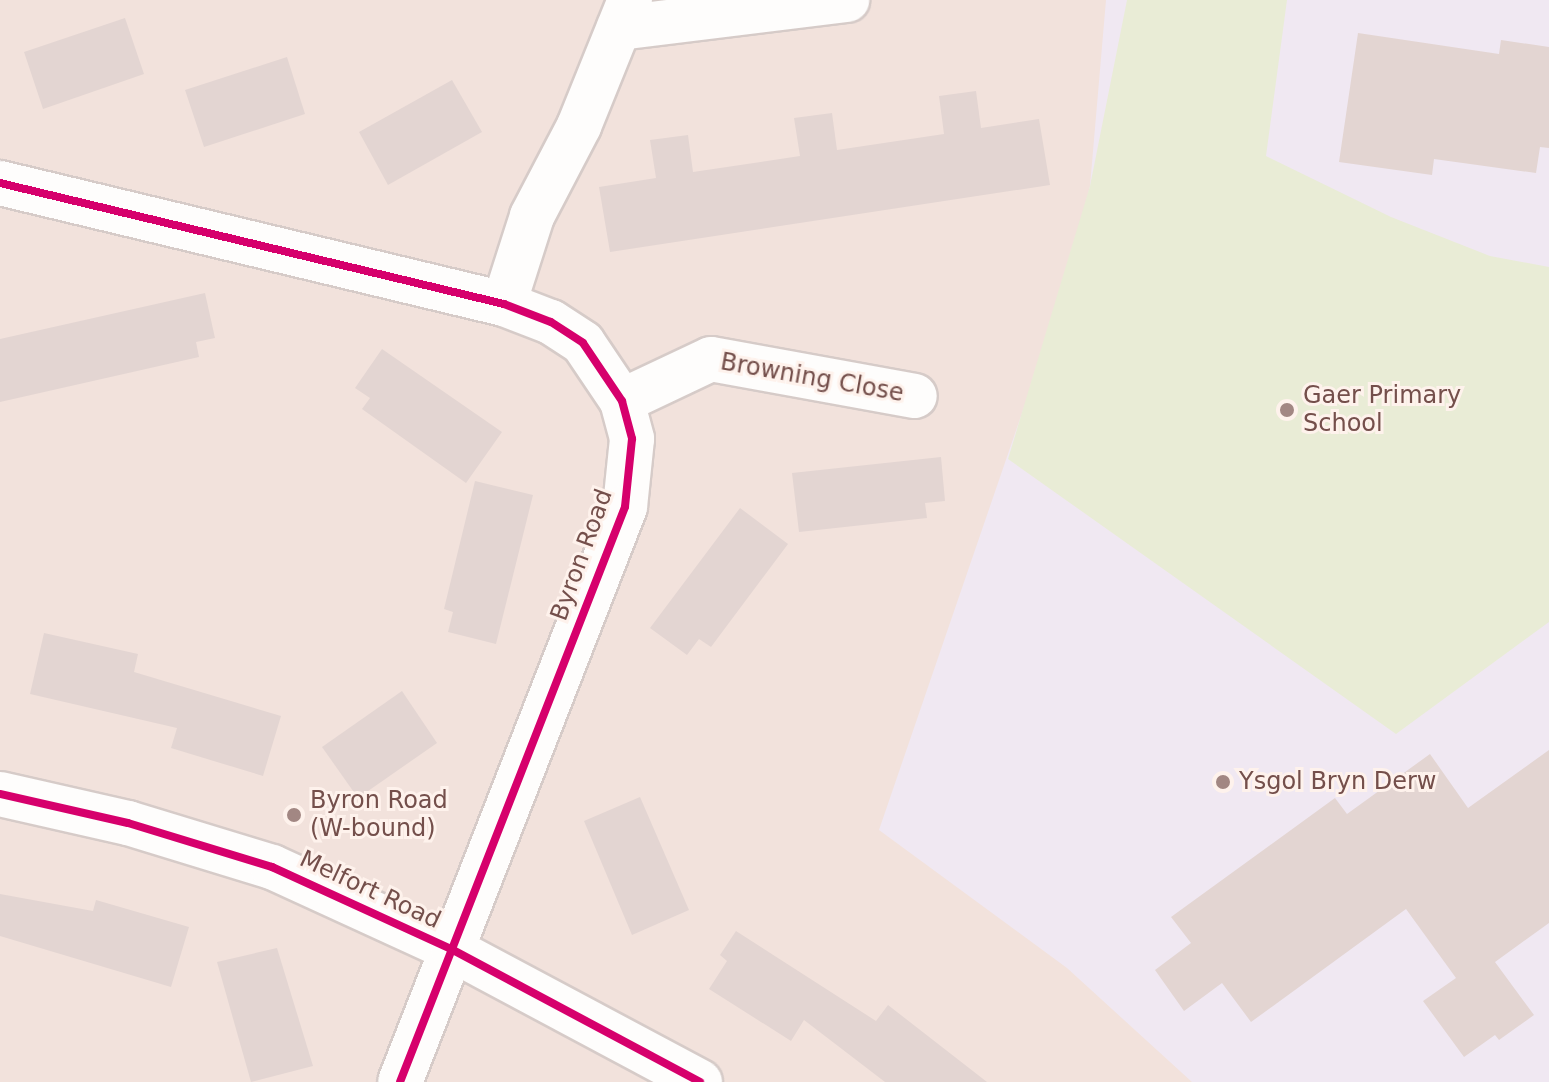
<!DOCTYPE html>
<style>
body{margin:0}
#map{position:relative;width:1549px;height:1082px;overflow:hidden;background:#f7efeb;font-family:"DejaVu Sans",sans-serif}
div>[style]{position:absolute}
.residential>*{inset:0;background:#f2e2dc}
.education>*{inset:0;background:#f0e8f2}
.green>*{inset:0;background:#e9ecd6}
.building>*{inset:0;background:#e3d5d2}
.roads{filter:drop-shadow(2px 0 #d6cbc8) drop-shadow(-2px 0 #d6cbc8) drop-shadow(0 2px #d6cbc8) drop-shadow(0 -2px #d6cbc8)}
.minor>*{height:44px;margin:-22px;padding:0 22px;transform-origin:22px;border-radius:22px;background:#fefdfc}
.cycleway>*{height:8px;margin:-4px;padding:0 4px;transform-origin:4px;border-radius:4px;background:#d6006c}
.dots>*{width:22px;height:22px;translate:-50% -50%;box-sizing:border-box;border:4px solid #fef2ec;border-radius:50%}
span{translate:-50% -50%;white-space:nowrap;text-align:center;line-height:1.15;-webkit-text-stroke:6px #fef2ec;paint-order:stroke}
.street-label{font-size:24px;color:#744f4b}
.poi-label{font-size:24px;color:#744f4b}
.left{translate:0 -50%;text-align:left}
</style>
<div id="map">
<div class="residential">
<i style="clip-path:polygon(0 0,1549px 0,1549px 1082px,0 1082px)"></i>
</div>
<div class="education">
<i style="clip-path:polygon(1106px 0,1549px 0,1549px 1082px,1192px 1082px,1067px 968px,879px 830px,1058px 308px,1090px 186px)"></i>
</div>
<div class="green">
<i style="clip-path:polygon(1127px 0,1287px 0,1266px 156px,1391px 217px,1490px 256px,1549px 267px,1549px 622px,1396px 734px,1008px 459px,1090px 186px)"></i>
</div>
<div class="building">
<i style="clip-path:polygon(125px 18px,144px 74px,43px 109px,24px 52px)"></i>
<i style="clip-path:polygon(1358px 33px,1499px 54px,1501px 40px,1549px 47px,1549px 148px,1540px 147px,1536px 173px,1434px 159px,1432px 175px,1339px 162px)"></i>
<i style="clip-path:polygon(287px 57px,305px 114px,204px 147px,185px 90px)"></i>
<i style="clip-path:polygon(452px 80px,482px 132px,388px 185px,359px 132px)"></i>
<i style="clip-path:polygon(976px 91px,981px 128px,1039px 119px,1050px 185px,610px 252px,599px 187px,656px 178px,650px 140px,688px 135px,693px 172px,800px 156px,794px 118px,832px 113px,837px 150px,944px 134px,939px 96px)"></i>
<i style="clip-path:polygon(205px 293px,215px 338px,196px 342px,199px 357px,0 402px,0 339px)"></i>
<i style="clip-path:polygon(382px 349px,502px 432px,466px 483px,362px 409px,370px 398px,355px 388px)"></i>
<i style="clip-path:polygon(941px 457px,945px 501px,925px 503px,927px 518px,799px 532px,792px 473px)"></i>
<i style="clip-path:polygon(475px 481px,533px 495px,496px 644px,448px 632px,453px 612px,444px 609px)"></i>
<i style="clip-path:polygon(740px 508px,788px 544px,711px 647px,699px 639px,687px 655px,650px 628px)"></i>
<i style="clip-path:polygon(44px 633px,138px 654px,134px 672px,281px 716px,263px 776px,171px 748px,177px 728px,30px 694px)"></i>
<i style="clip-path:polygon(402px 691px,437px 743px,358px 798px,322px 747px)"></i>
<i style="clip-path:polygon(1549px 750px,1549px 923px,1495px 962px,1534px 1015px,1499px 1040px,1495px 1035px,1464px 1057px,1423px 1001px,1456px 978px,1406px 909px,1251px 1022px,1222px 983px,1184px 1011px,1155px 970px,1191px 943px,1171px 917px,1335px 798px,1347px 814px,1430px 754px,1468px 808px)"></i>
<i style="clip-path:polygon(640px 797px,689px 910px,632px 935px,584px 821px)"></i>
<i style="clip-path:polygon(0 894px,93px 911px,96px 900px,189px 927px,171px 987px,0 936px)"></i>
<i style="clip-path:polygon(736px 931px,876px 1021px,888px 1005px,987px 1082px,885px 1082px,804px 1020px,791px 1041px,709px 989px,727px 961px,720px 955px)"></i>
<i style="clip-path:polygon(277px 948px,313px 1066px,251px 1082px,217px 962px)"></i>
</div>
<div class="roads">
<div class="minor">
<i style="left:619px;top:28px;width:230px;rotate:-7deg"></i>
<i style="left:0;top:183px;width:518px;rotate:13.5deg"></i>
<i style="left:504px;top:304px;width:50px;rotate:21deg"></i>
<i style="left:551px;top:322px;width:38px;rotate:33deg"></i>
<i style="left:583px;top:343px;width:70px;rotate:56.1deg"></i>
<i style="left:622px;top:401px;width:39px;rotate:75deg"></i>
<i style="left:632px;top:439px;width:68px;rotate:95.9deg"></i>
<i style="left:625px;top:507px;width:617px;rotate:111.37deg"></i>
<i style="left:504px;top:304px;width:92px;rotate:-72.3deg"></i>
<i style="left:532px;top:216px;width:102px;rotate:-62.4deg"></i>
<i style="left:579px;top:126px;width:136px;rotate:-68deg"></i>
<i style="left:622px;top:401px;width:98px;rotate:-25.3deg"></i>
<i style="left:711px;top:359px;width:207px;rotate:10.3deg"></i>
<i style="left:0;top:794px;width:131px;rotate:12.8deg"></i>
<i style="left:128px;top:823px;width:151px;rotate:17deg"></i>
<i style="left:272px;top:867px;width:199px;rotate:24.6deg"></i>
<i style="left:453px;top:950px;width:280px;rotate:28.1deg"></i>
</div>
</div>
<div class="cycleway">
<i style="left:0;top:183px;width:518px;rotate:13.5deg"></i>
<i style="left:504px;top:304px;width:50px;rotate:21deg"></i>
<i style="left:551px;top:322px;width:38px;rotate:33deg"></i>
<i style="left:583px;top:343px;width:70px;rotate:56.1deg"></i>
<i style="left:622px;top:401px;width:39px;rotate:75deg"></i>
<i style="left:632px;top:439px;width:68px;rotate:95.9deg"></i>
<i style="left:625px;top:507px;width:617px;rotate:111.37deg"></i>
<i style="left:0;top:794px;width:131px;rotate:12.8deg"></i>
<i style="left:128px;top:823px;width:151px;rotate:17deg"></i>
<i style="left:272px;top:867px;width:199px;rotate:24.6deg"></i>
<i style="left:453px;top:950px;width:280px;rotate:28.1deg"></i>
</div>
<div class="dots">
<i style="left:1287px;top:410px;background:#a28783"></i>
<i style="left:1223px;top:782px;background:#a28783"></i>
<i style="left:294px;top:815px;background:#a28783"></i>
</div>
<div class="street-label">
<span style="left:812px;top:378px;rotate:10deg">Browning Close</span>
<span style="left:582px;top:555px;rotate:-70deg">Byron Road</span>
<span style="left:370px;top:890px;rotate:25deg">Melfort Road</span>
</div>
<div class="poi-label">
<span class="left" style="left:1303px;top:410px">Gaer Primary<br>School</span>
<span class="left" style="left:1239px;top:782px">Ysgol Bryn Derw</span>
<span class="left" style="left:310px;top:815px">Byron Road<br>(W-bound)</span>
</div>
</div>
